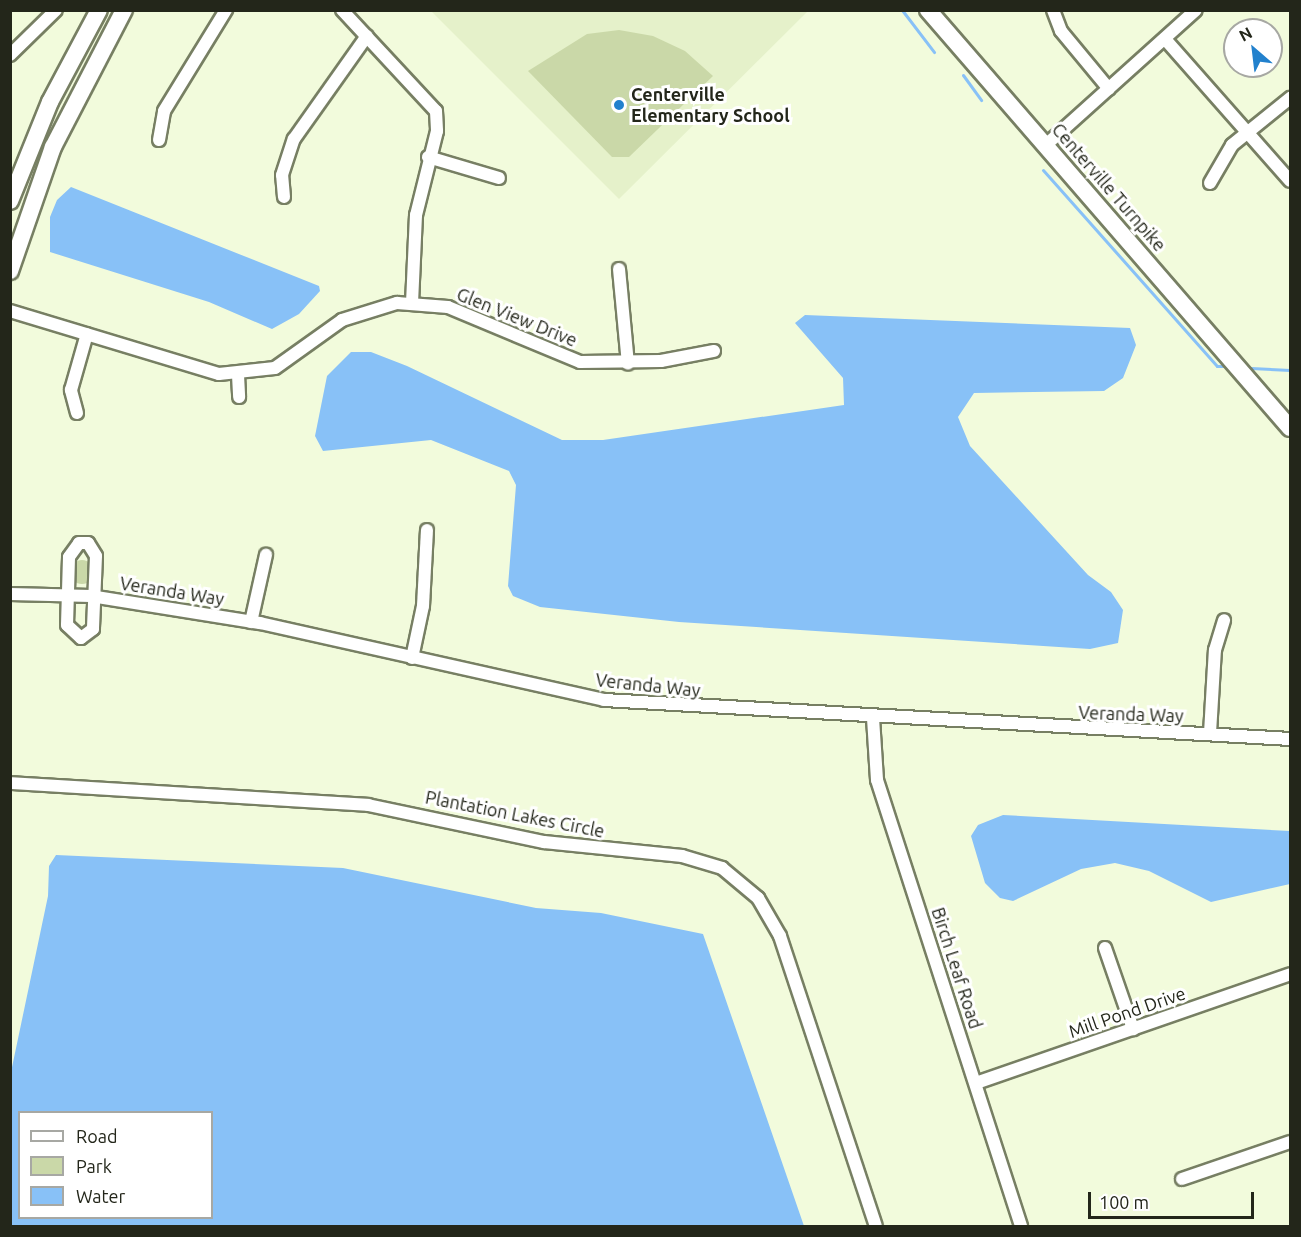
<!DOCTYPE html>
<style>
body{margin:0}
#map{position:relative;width:1301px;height:1237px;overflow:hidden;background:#f2fbdc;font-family:Ubuntu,sans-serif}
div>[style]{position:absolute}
.built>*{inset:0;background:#e5f1ca}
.green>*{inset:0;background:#cad8a8}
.round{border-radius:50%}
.water>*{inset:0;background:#88c1f7}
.stream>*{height:3px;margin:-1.5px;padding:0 1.5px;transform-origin:1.5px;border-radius:1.5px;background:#88c1f7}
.roads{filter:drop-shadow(2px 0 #777f63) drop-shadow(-2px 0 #777f63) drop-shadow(0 2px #777f63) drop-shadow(0 -2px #777f63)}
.minor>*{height:12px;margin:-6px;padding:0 6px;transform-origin:6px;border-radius:6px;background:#fff}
.secondary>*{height:16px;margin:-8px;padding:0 8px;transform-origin:8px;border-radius:8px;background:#fff}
.dots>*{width:16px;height:16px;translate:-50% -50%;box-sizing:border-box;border:3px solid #fff;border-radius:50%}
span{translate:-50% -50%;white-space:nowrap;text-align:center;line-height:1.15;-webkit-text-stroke:6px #fff;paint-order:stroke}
.poi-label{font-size:18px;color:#23261a;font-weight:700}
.left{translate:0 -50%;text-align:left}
.street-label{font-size:18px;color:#23261a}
.frame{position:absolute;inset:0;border:12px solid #23261a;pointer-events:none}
.legend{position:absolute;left:18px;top:1111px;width:195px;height:108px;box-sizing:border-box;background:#fff;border:2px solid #a7a8a3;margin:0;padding:8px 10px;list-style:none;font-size:18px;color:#23261a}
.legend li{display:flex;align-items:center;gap:12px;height:30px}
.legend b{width:30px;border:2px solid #a7a8a3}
.north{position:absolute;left:1223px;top:18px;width:60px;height:60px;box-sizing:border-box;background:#fff;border:2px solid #a7a8a3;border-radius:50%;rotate:332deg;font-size:16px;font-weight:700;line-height:24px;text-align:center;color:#23261a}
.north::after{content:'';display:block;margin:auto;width:21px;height:27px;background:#2281cd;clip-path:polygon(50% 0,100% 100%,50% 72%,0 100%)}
.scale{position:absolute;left:1088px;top:1192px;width:166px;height:27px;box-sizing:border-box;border:3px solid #23261a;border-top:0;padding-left:8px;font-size:18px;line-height:21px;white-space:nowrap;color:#23261a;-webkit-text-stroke:4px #fff;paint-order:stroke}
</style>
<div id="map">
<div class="built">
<i style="clip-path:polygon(431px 11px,808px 11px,619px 199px)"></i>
</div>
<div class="green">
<i style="clip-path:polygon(619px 30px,653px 36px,685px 51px,713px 76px,629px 157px,612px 157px,528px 71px,587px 34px)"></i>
<i class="round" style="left:70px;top:560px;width:24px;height:24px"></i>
</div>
<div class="water">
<i style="clip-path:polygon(71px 187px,319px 286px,320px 291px,299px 314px,272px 329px,209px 302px,50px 252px,50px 217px,57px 200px)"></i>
<i style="clip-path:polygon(805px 315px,1130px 328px,1136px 345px,1123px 378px,1104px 391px,974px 393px,958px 417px,970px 446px,1088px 575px,1111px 592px,1123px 610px,1118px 643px,1090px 649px,679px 622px,540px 607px,513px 596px,508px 586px,516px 485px,509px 471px,431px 440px,323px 451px,315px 436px,327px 376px,351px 352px,371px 352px,407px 366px,562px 440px,603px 440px,844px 405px,843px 378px,795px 323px)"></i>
<i style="clip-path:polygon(1003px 815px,1290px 831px,1290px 884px,1211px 902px,1149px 871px,1115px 863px,1081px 869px,1013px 901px,1000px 898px,985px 883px,971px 836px,978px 825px)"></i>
<i style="clip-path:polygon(evenodd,56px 855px,343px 868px,536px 908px,601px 913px,703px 934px,804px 1226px,11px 1226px,11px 1072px,48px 896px,49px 866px,56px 855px,20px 1112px,212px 1112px,212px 1218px,20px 1218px,20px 1112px)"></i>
</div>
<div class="stream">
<i style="left:902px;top:10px;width:53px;rotate:52.7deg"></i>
<i style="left:963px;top:75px;width:31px;rotate:54deg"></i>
<i style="left:1043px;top:170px;width:262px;rotate:48.4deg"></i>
<i style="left:1217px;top:366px;width:8px"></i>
<i style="left:1251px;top:368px;width:39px;rotate:3deg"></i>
</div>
<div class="roads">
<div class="minor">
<i style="left:342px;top:10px;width:138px;rotate:47.1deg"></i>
<i style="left:436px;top:111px;width:20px;rotate:87deg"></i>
<i style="left:437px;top:131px;width:87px;rotate:104deg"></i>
<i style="left:416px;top:215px;width:87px;rotate:92.6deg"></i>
<i style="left:1053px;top:10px;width:22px;rotate:69deg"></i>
<i style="left:1061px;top:31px;width:75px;rotate:50.4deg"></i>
<i style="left:1165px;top:39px;width:189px;rotate:48.6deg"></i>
<i style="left:10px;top:55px;width:64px;rotate:-44.4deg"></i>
<i style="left:159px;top:140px;width:29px;rotate:-80deg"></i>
<i style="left:164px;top:111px;width:119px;rotate:-58.5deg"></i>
<i style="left:1047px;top:144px;width:200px;rotate:-42deg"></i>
<i style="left:428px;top:157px;width:74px;rotate:16.5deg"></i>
<i style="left:1210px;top:183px;width:44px;rotate:-59.9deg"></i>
<i style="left:1232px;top:145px;width:75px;rotate:-39deg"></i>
<i style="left:284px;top:197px;width:22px;rotate:-95deg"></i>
<i style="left:282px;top:175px;width:38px;rotate:-72deg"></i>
<i style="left:294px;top:139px;width:126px;rotate:-54.7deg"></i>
<i style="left:619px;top:269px;width:95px;rotate:84.6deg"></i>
<i style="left:10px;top:311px;width:218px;rotate:16.8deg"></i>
<i style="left:219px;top:374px;width:56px;rotate:-6.1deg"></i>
<i style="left:275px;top:368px;width:82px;rotate:-35.6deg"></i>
<i style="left:342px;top:320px;width:58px;rotate:-17.2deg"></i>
<i style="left:397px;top:303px;width:51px;rotate:4.5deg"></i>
<i style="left:448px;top:307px;width:143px;rotate:22.6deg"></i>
<i style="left:580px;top:362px;width:81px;rotate:-0.7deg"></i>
<i style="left:661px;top:361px;width:54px;rotate:-10.7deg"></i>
<i style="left:238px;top:375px;width:22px;rotate:87deg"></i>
<i style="left:77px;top:413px;width:24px;rotate:-105deg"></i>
<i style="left:71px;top:390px;width:58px;rotate:-74.1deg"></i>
<i style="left:79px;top:543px;width:9px"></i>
<i style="left:88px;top:543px;width:15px;rotate:58deg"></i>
<i style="left:96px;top:556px;width:73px;rotate:92.4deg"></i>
<i style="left:93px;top:629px;width:15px;rotate:143deg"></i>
<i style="left:81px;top:638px;width:19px;rotate:-137deg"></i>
<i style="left:67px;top:625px;width:68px;rotate:-88.3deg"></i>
<i style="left:69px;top:557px;width:17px;rotate:-54deg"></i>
<i style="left:10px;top:594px;width:81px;rotate:1.4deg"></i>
<i style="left:91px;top:596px;width:171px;rotate:9.1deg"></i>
<i style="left:260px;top:623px;width:353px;rotate:12.6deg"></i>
<i style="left:604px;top:700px;width:687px;rotate:3.25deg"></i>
<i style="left:251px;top:622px;width:69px;rotate:-77.4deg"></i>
<i style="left:412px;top:658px;width:53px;rotate:-78.1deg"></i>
<i style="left:423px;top:606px;width:76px;rotate:-87deg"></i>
<i style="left:873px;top:718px;width:62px;rotate:86.3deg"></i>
<i style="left:877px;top:780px;width:469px;rotate:72.1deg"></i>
<i style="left:1210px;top:733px;width:83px;rotate:-86.6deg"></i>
<i style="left:1215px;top:650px;width:31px;rotate:-73deg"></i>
<i style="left:10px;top:783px;width:359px;rotate:3.5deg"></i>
<i style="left:368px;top:805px;width:180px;rotate:11.9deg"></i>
<i style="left:544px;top:842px;width:139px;rotate:5.8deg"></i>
<i style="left:682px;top:856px;width:42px;rotate:16.7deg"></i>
<i style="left:722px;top:868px;width:47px;rotate:39.8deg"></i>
<i style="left:758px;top:898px;width:44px;rotate:59.9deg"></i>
<i style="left:780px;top:936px;width:305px;rotate:71.7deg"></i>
<i style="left:1105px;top:948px;width:86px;rotate:70.9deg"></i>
<i style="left:976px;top:1083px;width:332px;rotate:-19.1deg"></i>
<i style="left:1182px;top:1179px;width:114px;rotate:-18.9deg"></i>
</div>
<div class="secondary">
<i style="left:928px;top:10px;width:553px;rotate:49.11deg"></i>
<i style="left:10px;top:201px;width:107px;rotate:-68deg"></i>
<i style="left:50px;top:102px;width:104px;rotate:-62deg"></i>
<i style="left:10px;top:271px;width:131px;rotate:-70.9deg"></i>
<i style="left:53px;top:147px;width:154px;rotate:-62.6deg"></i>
</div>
</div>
<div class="dots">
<i style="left:619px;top:105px;background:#2281cd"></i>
</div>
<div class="poi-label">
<span class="left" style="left:631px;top:105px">Centerville<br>Elementary School</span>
</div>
<div class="street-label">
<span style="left:1109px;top:187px;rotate:49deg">Centerville Turnpike</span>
<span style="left:517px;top:317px;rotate:22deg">Glen View Drive</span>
<span style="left:172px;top:591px;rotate:9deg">Veranda Way</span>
<span style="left:648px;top:685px;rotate:6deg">Veranda Way</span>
<span style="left:1131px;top:714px;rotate:2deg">Veranda Way</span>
<span style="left:515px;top:814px;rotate:11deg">Plantation Lakes Circle</span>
<span style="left:957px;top:968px;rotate:72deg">Birch Leaf Road</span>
<span style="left:1127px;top:1012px;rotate:-19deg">Mill Pond Drive</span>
</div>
<div class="frame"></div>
<ul class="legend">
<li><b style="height:8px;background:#fff"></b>Road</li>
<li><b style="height:16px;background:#cad8a8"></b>Park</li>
<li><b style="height:16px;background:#88c1f7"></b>Water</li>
</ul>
<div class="north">N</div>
<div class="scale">100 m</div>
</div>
